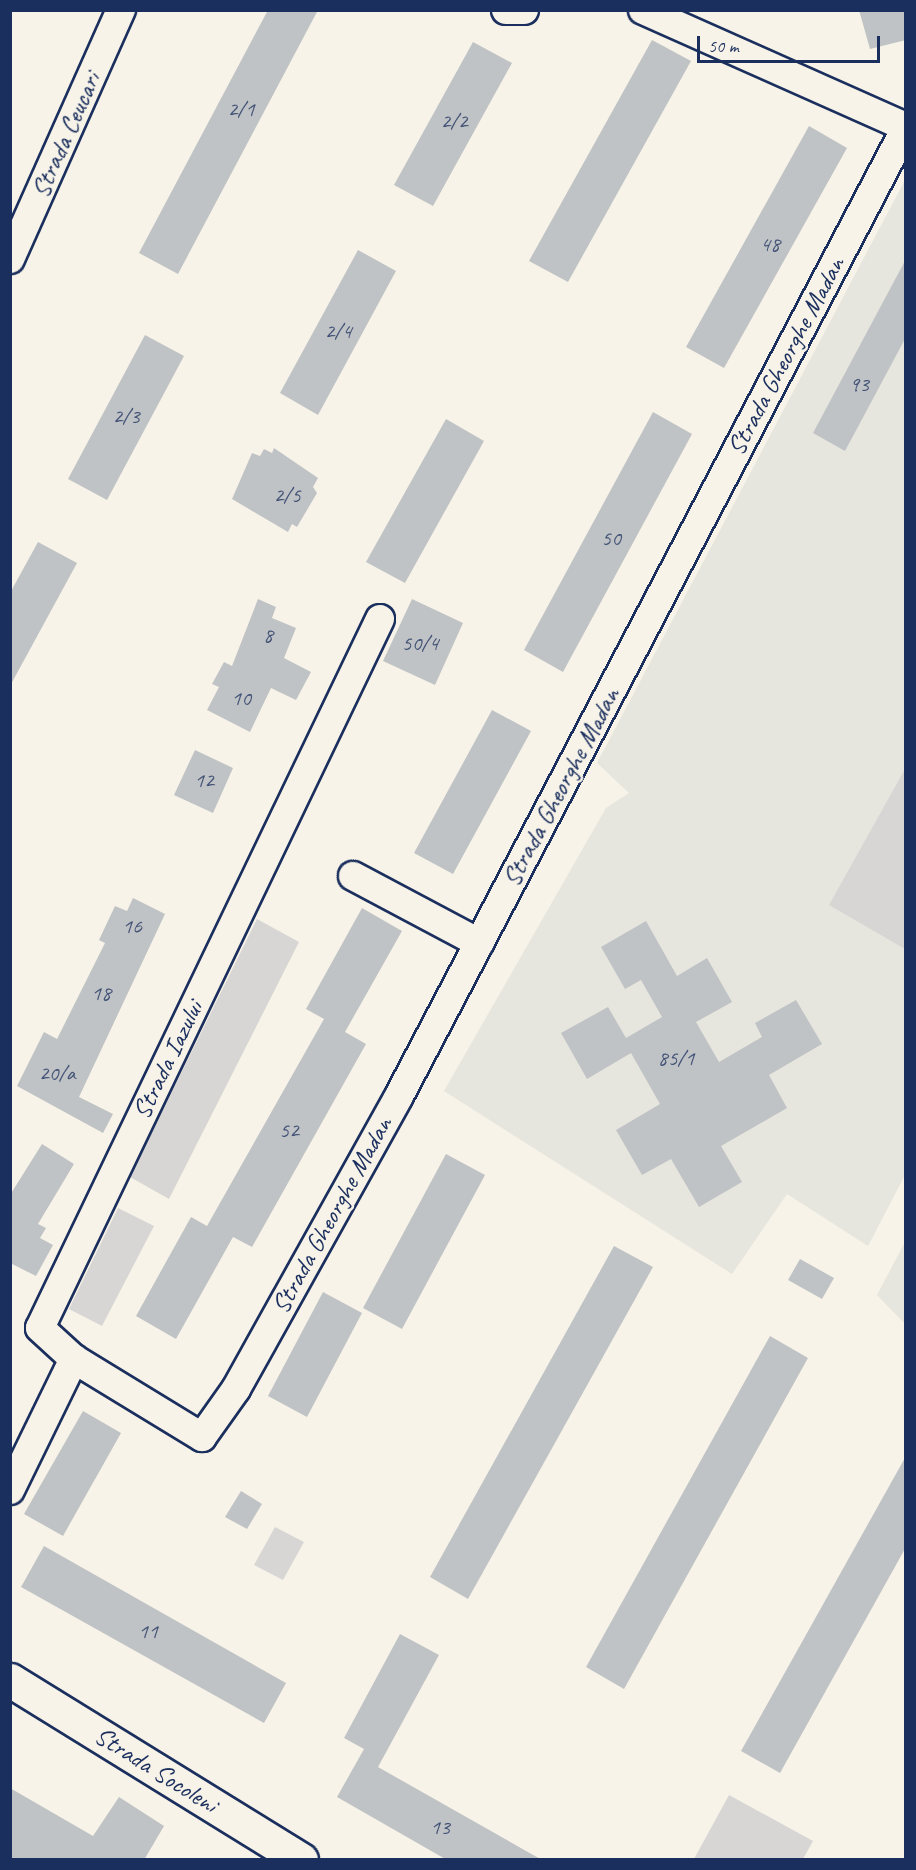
<!DOCTYPE html>
<style>
body{margin:0}
#map{position:relative;width:916px;height:1870px;overflow:hidden;background:#f7f3e8;font-family:Caveat,sans-serif}
div>[style]{position:absolute}
.built>*{inset:0;background:#e6e5de}
.green>*{inset:0;background:#d7d6d4}
.building>*{inset:0;background:#c0c3c5}
.roads{filter:drop-shadow(2px 0 #1b2f5e) drop-shadow(-2px 0 #1b2f5e) drop-shadow(0 2px #1b2f5e) drop-shadow(0 -2px #1b2f5e)}
.minor>*{height:28px;margin:-14px;padding:0 14px;transform-origin:14px;border-radius:14px;background:#f7f3e8}
.major>*{height:33px;margin:-16.5px;padding:0 16.5px;transform-origin:16.5px;border-radius:16.5px;background:#f7f3e8}
span{translate:-50% -50%;white-space:nowrap;text-align:center;line-height:1.15;-webkit-text-stroke:5px #f7f3e8;paint-order:stroke}
.number-label{font-size:22px;color:#445478}
.number-label span{-webkit-text-stroke-width:0}
.street-label{font-size:26px;color:#1b2f5e}
.frame{position:absolute;inset:0;border:12px solid #1b2f5e;pointer-events:none}
.scale{position:absolute;left:697px;top:36px;width:183px;height:27px;box-sizing:border-box;border:3px solid #1b2f5e;border-top:0;padding-left:8px;font-size:18px;line-height:21px;white-space:nowrap;color:#1b2f5e;-webkit-text-stroke:4px #f7f3e8;paint-order:stroke}
</style>
<div id="map">
<div class="built">
<i style="clip-path:polygon(905px 180px,905px 1175px,868px 1246px,787px 1194px,732px 1274px,444px 1091px,606px 808px,629px 793px,597px 763px)"></i>
<i style="clip-path:polygon(905px 1242px,906px 1324px,905px 1324px,877px 1295px)"></i>
</div>
<div class="green">
<i style="clip-path:polygon(905px 769px,905px 949px,829px 905px)"></i>
<i style="clip-path:polygon(257px 919px,299px 942px,169px 1199px,130px 1177px)"></i>
<i style="clip-path:polygon(118px 1208px,154px 1226px,102px 1326px,69px 1309px)"></i>
<i style="clip-path:polygon(275px 1527px,304px 1542px,283px 1580px,254px 1565px)"></i>
<i style="clip-path:polygon(729px 1795px,813px 1841px,803px 1859px,694px 1859px)"></i>
</div>
<div class="building">
<i style="clip-path:polygon(268px 10px,318px 10px,178px 274px,139px 253px)"></i>
<i style="clip-path:polygon(859px 10px,906px 10px,906px 40px,870px 49px)"></i>
<i style="clip-path:polygon(652px 40px,691px 61px,568px 282px,529px 261px)"></i>
<i style="clip-path:polygon(473px 42px,512px 63px,433px 206px,394px 185px)"></i>
<i style="clip-path:polygon(809px 126px,847px 148px,724px 368px,686px 347px)"></i>
<i style="clip-path:polygon(358px 250px,396px 271px,318px 415px,280px 393px)"></i>
<i style="clip-path:polygon(906px 259px,906px 337px,845px 451px,813px 433px)"></i>
<i style="clip-path:polygon(145px 335px,184px 356px,107px 500px,68px 479px)"></i>
<i style="clip-path:polygon(653px 412px,692px 434px,563px 672px,524px 650px)"></i>
<i style="clip-path:polygon(446px 419px,484px 441px,405px 583px,366px 562px)"></i>
<i style="clip-path:polygon(274px 448px,318px 478px,313px 487px,317px 493px,297px 527px,292px 524px,288px 532px,232px 499px,252px 453px,260px 456px,264px 449px,272px 453px)"></i>
<i style="clip-path:polygon(38px 542px,77px 563px,10px 686px,10px 593px)"></i>
<i style="clip-path:polygon(258px 599px,276px 607px,272px 618px,296px 628px,284px 658px,311px 672px,296px 700px,271px 688px,250px 732px,207px 710px,219px 687px,212px 684px,224px 662px,232px 666px)"></i>
<i style="clip-path:polygon(412px 599px,463px 623px,435px 685px,383px 661px)"></i>
<i style="clip-path:polygon(492px 710px,531px 731px,453px 874px,414px 853px)"></i>
<i style="clip-path:polygon(195px 750px,233px 768px,213px 813px,174px 795px)"></i>
<i style="clip-path:polygon(133px 898px,165px 914px,79px 1097px,113px 1114px,103px 1133px,17px 1086px,44px 1032px,57px 1039px,105px 943px,99px 940px,115px 906px,127px 911px)"></i>
<i style="clip-path:polygon(362px 908px,402px 931px,345px 1032px,366px 1044px,252px 1247px,233px 1237px,176px 1339px,136px 1316px,191px 1217px,207px 1226px,324px 1019px,306px 1009px)"></i>
<i style="clip-path:polygon(646px 921px,677px 976px,707px 958px,732px 1002px,696px 1022px,719px 1062px,762px 1037px,755px 1023px,796px 1000px,822px 1044px,769px 1075px,787px 1108px,721px 1146px,742px 1182px,699px 1207px,671px 1159px,642px 1175px,616px 1130px,660px 1104px,631px 1053px,587px 1079px,561px 1033px,608px 1007px,626px 1038px,662px 1017px,641px 980px,625px 989px,601px 947px)"></i>
<i style="clip-path:polygon(42px 1144px,74px 1164px,38px 1224px,46px 1228px,40px 1238px,53px 1245px,36px 1276px,10px 1263px,10px 1195px)"></i>
<i style="clip-path:polygon(446px 1154px,485px 1175px,402px 1329px,363px 1308px)"></i>
<i style="clip-path:polygon(614px 1246px,653px 1267px,468px 1599px,430px 1577px)"></i>
<i style="clip-path:polygon(800px 1259px,834px 1278px,822px 1299px,788px 1280px)"></i>
<i style="clip-path:polygon(323px 1292px,362px 1313px,307px 1417px,268px 1396px)"></i>
<i style="clip-path:polygon(770px 1336px,808px 1358px,624px 1689px,586px 1667px)"></i>
<i style="clip-path:polygon(83px 1411px,121px 1433px,63px 1536px,24px 1514px)"></i>
<i style="clip-path:polygon(906px 1456px,906px 1547px,780px 1773px,741px 1751px)"></i>
<i style="clip-path:polygon(241px 1491px,262px 1504px,247px 1529px,225px 1517px)"></i>
<i style="clip-path:polygon(44px 1546px,286px 1683px,264px 1723px,21px 1587px)"></i>
<i style="clip-path:polygon(400px 1634px,439px 1655px,378px 1767px,542px 1860px,447px 1860px,337px 1797px,364px 1749px,344px 1738px)"></i>
<i style="clip-path:polygon(10px 1788px,93px 1836px,119px 1797px,164px 1826px,144px 1860px,10px 1860px)"></i>
</div>
<div class="roads">
<div class="minor">
<i style="left:506px;top:10px;width:18px"></i>
<i style="left:643px;top:10px;width:288px;rotate:24deg"></i>
<i style="left:10px;top:259px;width:273px;rotate:-66deg"></i>
<i style="left:380px;top:619px;width:786px;rotate:115.62deg"></i>
<i style="left:40px;top:1328px;width:46px;rotate:42.4deg"></i>
<i style="left:74px;top:1359px;width:150px;rotate:31.4deg"></i>
<i style="left:202px;top:1437px;width:59px;rotate:-54.7deg"></i>
<i style="left:236px;top:1389px;width:335px;rotate:-60.9deg"></i>
<i style="left:399px;top:1096px;width:1093px;rotate:-62.36deg"></i>
<i style="left:353px;top:876px;width:143px;rotate:28deg"></i>
<i style="left:10px;top:1490px;width:146px;rotate:-64deg"></i>
</div>
<div class="major">
<i style="left:10px;top:1680px;width:342px;rotate:31.7deg"></i>
</div>
</div>
<div class="number-label">
<span style="left:241px;top:110px">2/1</span>
<span style="left:454px;top:122px">2/2</span>
<span style="left:770px;top:245px">48</span>
<span style="left:338px;top:332px">2/4</span>
<span style="left:859px;top:385px">93</span>
<span style="left:126px;top:417px">2/3</span>
<span style="left:287px;top:496px">2/5</span>
<span style="left:611px;top:539px">50</span>
<span style="left:268px;top:636px">8</span>
<span style="left:420px;top:644px">50/4</span>
<span style="left:241px;top:699px">10</span>
<span style="left:204px;top:781px">12</span>
<span style="left:132px;top:927px">16</span>
<span style="left:101px;top:994px">18</span>
<span style="left:676px;top:1059px">85/1</span>
<span style="left:57px;top:1074px">20/a</span>
<span style="left:289px;top:1131px">52</span>
<span style="left:148px;top:1632px">11</span>
<span style="left:440px;top:1828px">13</span>
</div>
<div class="street-label">
<span style="left:66px;top:135px;rotate:-66deg">Strada Ceucari</span>
<span style="left:786px;top:356px;rotate:-62deg">Strada Gheorghe Madan</span>
<span style="left:561px;top:787px;rotate:-62deg">Strada Gheorghe Madan</span>
<span style="left:168px;top:1060px;rotate:-64deg">Strada Iazului</span>
<span style="left:332px;top:1215px;rotate:-61deg">Strada Gheorghe Madan</span>
<span style="left:156px;top:1770px;rotate:32deg">Strada Socoleni</span>
</div>
<div class="frame"></div>
<div class="scale">50 m</div>
</div>
